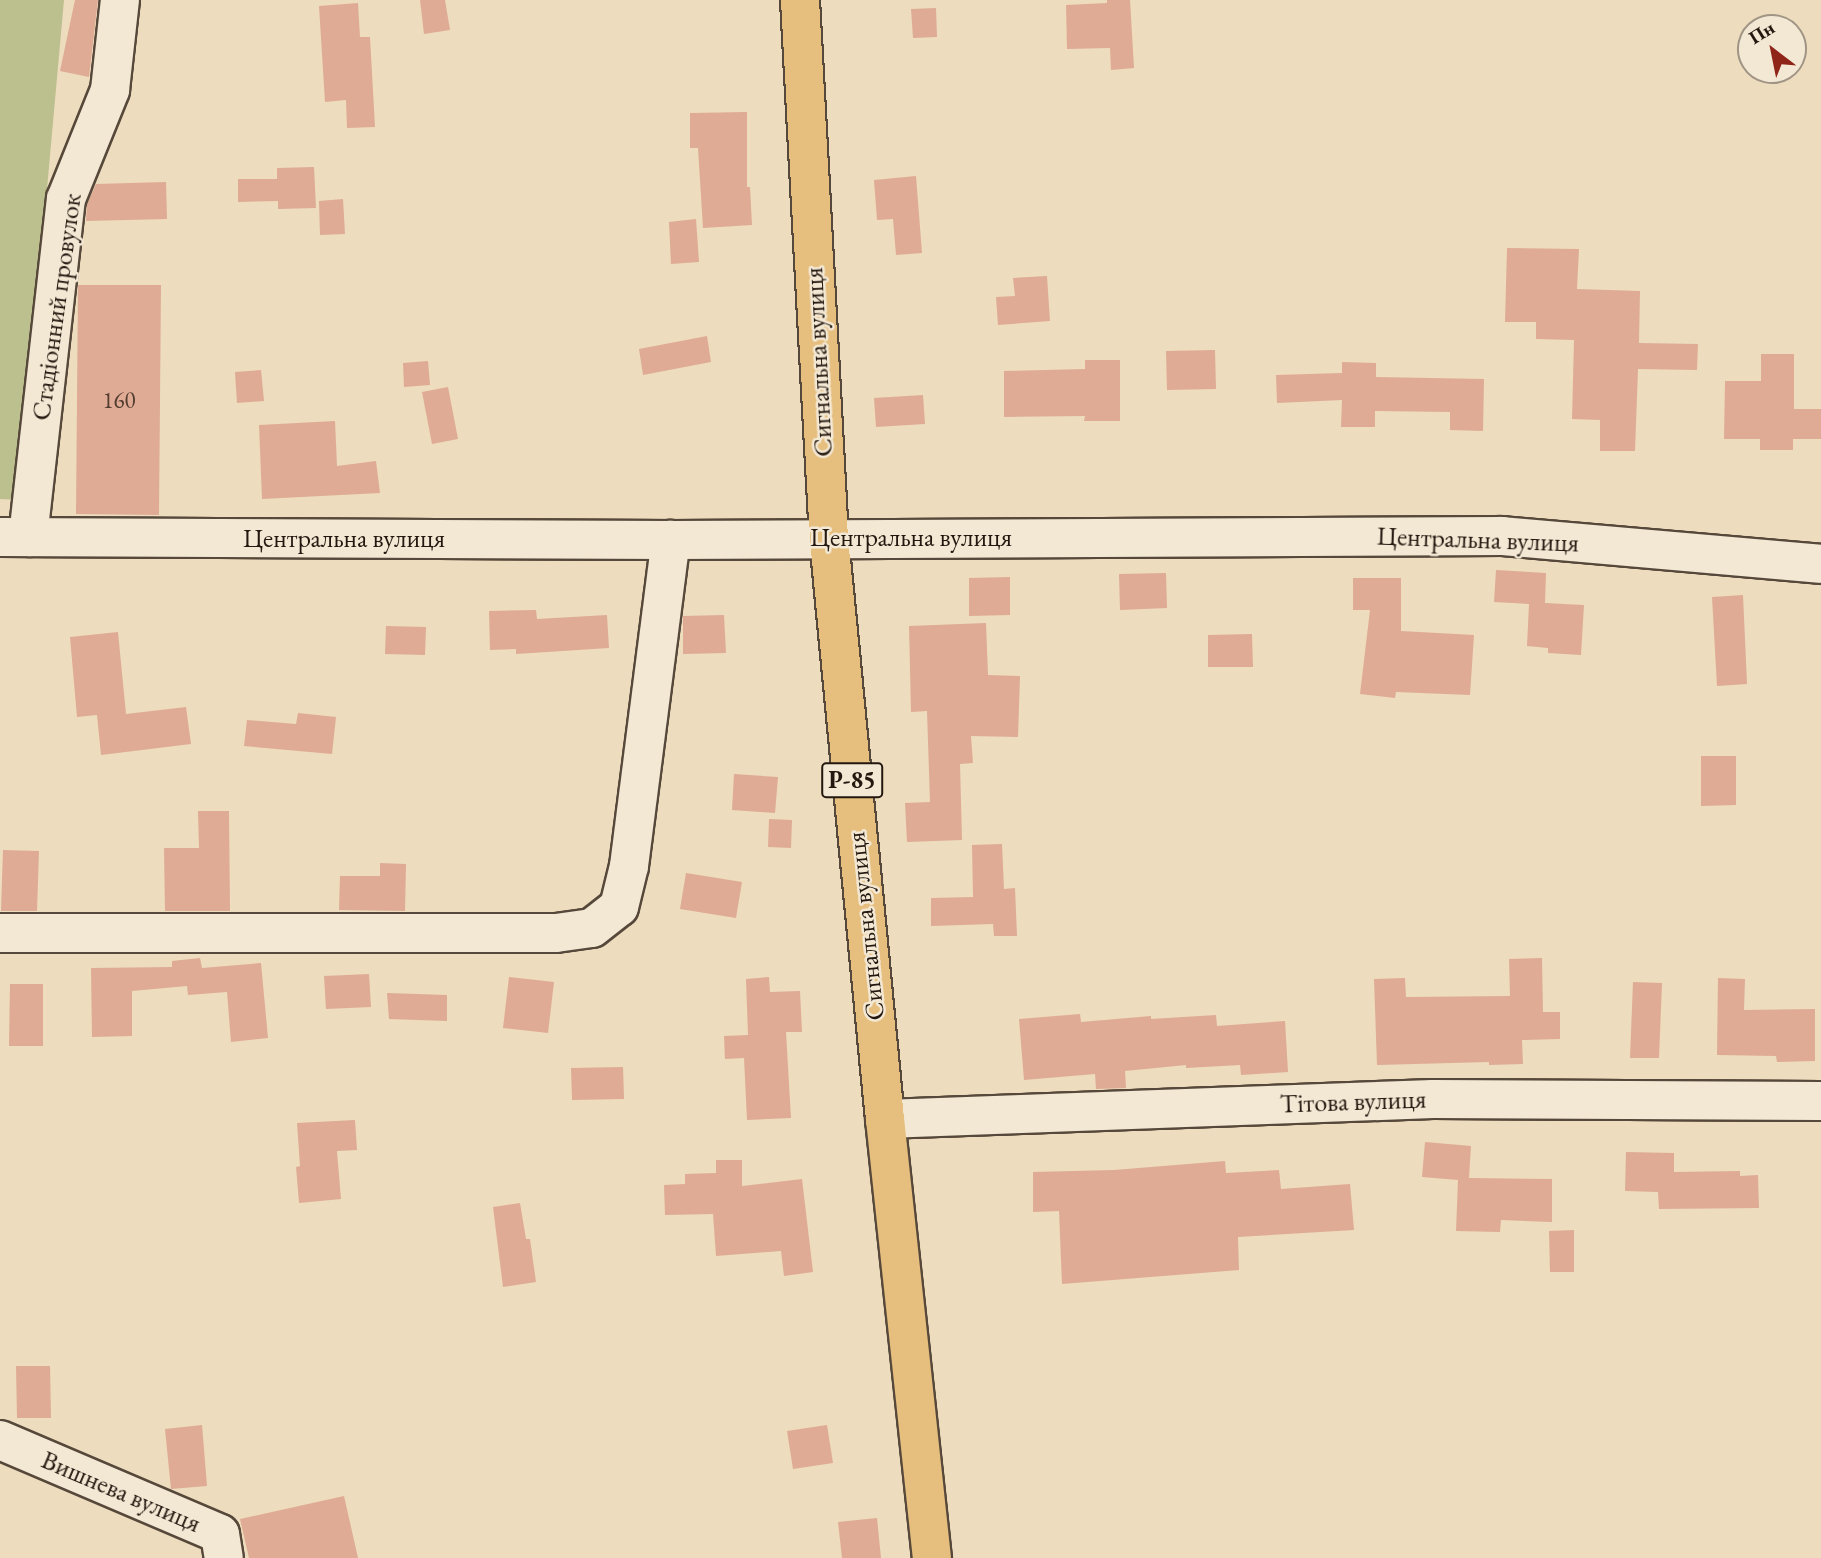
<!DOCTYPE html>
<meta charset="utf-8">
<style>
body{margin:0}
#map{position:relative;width:1821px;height:1558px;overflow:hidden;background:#eddcbd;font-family:"EB Garamond",serif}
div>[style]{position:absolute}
.green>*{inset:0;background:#bcbf8e}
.building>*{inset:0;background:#dfab95}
.roads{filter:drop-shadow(2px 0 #56483a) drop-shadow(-2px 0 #56483a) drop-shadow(0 2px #56483a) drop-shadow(0 -2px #56483a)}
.minor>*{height:38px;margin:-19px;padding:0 19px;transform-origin:19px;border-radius:19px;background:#f3e8d4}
.major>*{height:38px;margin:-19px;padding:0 19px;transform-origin:19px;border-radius:19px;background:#e6be7e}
span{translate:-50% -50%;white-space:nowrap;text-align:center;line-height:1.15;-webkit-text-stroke:5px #f3e8d4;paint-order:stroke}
.number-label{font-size:23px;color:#523c30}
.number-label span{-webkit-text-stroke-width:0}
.shield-label span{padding:2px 5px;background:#f3e8d4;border:2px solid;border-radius:5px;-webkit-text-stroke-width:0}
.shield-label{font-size:24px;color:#23170f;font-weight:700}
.street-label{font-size:26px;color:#23170f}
.north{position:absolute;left:1737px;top:14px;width:70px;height:70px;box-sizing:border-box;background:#f3e8d4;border:2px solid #a09485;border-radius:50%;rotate:328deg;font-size:19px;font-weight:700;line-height:28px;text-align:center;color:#23170f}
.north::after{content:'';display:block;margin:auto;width:24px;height:32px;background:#8f2418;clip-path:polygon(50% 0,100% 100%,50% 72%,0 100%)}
</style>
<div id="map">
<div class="green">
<i style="clip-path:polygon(0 0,64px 0,19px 500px,0 499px)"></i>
</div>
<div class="building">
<i style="clip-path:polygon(75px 0,98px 0,89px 77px,60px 71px)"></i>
<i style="clip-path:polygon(420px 0,445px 0,450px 30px,424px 34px)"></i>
<i style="clip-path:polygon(1107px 0,1130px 0,1134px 68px,1111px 70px,1110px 48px,1067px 49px,1066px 5px,1107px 3px)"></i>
<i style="clip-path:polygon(358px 3px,360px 37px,370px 37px,375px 127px,347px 128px,346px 100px,325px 102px,319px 6px)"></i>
<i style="clip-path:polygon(936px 8px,937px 37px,913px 38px,911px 9px)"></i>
<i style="clip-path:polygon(747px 112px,747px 187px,750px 187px,752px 225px,703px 228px,698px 148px,690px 148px,690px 113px)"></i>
<i style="clip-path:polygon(314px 167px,316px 208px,278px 209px,278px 201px,238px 202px,238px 179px,277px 179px,277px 168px)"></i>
<i style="clip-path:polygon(916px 176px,922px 253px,896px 255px,893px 219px,877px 220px,874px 180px)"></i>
<i style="clip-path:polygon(166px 182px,167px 219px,86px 221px,87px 204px,96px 184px)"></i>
<i style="clip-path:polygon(343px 199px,345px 234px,320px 235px,319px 201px)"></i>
<i style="clip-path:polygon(696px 219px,699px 262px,671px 264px,669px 222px)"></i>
<i style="clip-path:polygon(1507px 248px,1579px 249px,1577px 289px,1640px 291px,1639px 343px,1698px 344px,1697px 370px,1638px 369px,1635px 451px,1600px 451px,1600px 420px,1572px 419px,1574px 340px,1536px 339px,1536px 322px,1505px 322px)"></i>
<i style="clip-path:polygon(1047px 276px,1050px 321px,998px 325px,996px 297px,1015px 296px,1013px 278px)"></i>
<i style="clip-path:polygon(78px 285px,161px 285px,159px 515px,76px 514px)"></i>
<i style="clip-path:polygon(707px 336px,711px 362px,643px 375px,639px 349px)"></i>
<i style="clip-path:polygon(1215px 350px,1216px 389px,1167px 390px,1166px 351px)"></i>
<i style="clip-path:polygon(1761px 354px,1794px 354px,1794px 409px,1821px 409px,1821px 439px,1793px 439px,1793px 450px,1760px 450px,1760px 439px,1724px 439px,1725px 381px,1761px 381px)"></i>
<i style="clip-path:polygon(1085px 360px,1120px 360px,1120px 421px,1084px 421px,1085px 416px,1004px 417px,1004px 371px,1085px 369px)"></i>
<i style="clip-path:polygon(428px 361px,430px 385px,404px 387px,403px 363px)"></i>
<i style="clip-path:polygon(1342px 362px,1376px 363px,1376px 377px,1484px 379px,1483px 431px,1450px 430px,1450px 412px,1375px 411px,1375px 427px,1341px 427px,1342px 400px,1277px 403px,1276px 375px,1342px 373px)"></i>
<i style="clip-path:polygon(261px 370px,264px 401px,237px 403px,235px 372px)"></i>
<i style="clip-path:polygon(448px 387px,458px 439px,432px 444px,422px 392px)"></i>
<i style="clip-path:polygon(923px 395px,925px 424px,876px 427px,874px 398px)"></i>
<i style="clip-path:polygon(335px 421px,337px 466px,376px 461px,380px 493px,262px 499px,259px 425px)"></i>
<i style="clip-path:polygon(1496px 570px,1546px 573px,1545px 603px,1584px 605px,1581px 655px,1548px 653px,1548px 648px,1527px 646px,1529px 604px,1494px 602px)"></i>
<i style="clip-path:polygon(1166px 573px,1167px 608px,1120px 610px,1119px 574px)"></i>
<i style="clip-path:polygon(1010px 577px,1010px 615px,969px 616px,969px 578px)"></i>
<i style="clip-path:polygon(1353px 578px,1401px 578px,1401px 631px,1474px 635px,1470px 695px,1396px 692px,1395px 698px,1360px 694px,1370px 610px,1353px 610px)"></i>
<i style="clip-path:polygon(1743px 595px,1747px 684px,1717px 686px,1712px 597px)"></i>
<i style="clip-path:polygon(536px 610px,537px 619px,607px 615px,609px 648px,516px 654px,516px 649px,490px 650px,489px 611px)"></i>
<i style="clip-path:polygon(724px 615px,726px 653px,683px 654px,683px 616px)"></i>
<i style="clip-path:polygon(986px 623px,988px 675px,1020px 676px,1018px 737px,971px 736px,973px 763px,960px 764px,962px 840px,907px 842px,905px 803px,930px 802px,927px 711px,911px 712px,909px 626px)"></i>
<i style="clip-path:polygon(386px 626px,426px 627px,425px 655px,385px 654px)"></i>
<i style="clip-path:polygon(118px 632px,126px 714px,186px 707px,191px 744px,101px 755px,97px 715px,77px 717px,70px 637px)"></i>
<i style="clip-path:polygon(1252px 634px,1253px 667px,1208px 667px,1208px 635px)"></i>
<i style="clip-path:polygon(298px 713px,336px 717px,332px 754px,244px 746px,247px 720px,296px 724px)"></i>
<i style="clip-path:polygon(1701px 756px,1736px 756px,1736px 805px,1701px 806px)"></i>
<i style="clip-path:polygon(734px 774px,778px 777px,775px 813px,732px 810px)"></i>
<i style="clip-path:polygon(198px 811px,229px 811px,230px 911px,165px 911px,164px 848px,199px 848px)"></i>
<i style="clip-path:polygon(769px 819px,792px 820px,791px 848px,768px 847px)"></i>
<i style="clip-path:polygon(1002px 844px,1004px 889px,1015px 888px,1017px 936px,994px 936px,993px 924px,931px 926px,931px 898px,973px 897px,972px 845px)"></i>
<i style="clip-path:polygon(3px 850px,39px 851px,37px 911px,1px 911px)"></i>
<i style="clip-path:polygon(380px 863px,406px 864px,405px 911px,339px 910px,340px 876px,380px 876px)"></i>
<i style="clip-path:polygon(686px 873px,742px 882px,736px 918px,680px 909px)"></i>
<i style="clip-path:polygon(200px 958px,202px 968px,261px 963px,268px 1038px,231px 1042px,227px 992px,188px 995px,187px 986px,132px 991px,132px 1036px,92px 1037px,91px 968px,172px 967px,172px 961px)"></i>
<i style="clip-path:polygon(1542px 958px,1543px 1012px,1560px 1012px,1560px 1039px,1522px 1040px,1523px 1064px,1489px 1065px,1489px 1062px,1377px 1065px,1374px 979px,1405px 978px,1406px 997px,1510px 996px,1509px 959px)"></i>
<i style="clip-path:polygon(369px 974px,371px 1007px,326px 1009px,324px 976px)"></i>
<i style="clip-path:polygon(509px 977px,554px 982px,548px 1033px,503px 1028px)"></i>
<i style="clip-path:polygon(769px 977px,770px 992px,800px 991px,802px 1032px,786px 1032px,791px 1118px,747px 1120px,744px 1058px,725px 1059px,724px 1036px,748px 1035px,746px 979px)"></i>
<i style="clip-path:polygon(1718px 978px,1745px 979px,1744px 1010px,1815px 1009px,1815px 1061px,1777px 1062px,1776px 1056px,1717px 1055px)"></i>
<i style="clip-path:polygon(1633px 982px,1662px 983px,1659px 1058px,1630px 1058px)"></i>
<i style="clip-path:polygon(10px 984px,43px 984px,43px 1046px,9px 1046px)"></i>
<i style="clip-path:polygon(387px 993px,447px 995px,447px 1021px,389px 1019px)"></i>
<i style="clip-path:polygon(1080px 1014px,1081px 1022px,1151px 1016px,1151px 1019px,1216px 1015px,1217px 1026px,1285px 1021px,1288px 1072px,1241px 1075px,1240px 1065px,1186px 1068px,1186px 1065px,1125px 1071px,1126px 1088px,1096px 1089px,1095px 1074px,1024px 1080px,1019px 1019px)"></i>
<i style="clip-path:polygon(623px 1067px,624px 1099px,572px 1100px,571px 1068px)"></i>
<i style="clip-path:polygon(355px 1120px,357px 1150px,337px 1151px,341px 1199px,299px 1203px,296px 1167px,300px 1166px,297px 1123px)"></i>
<i style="clip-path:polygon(1425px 1142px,1471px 1146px,1469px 1178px,1552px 1179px,1552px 1222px,1501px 1220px,1500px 1232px,1456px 1231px,1458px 1180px,1422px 1177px)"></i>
<i style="clip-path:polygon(1626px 1152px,1674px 1153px,1674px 1172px,1740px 1171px,1740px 1176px,1758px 1175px,1759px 1208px,1659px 1209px,1658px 1192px,1625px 1191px)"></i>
<i style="clip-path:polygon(716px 1160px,742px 1160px,742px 1186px,802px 1179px,813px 1272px,784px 1276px,781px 1251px,716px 1256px,713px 1214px,665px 1215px,664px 1185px,685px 1184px,685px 1174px,716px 1173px)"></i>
<i style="clip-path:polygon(1225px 1161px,1226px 1173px,1279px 1170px,1281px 1189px,1350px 1184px,1354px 1230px,1238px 1237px,1239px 1270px,1062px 1284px,1059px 1211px,1033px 1212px,1033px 1172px,1114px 1170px)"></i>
<i style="clip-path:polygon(520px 1203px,526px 1239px,530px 1239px,536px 1282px,503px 1287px,493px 1207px)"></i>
<i style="clip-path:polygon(1574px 1230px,1574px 1272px,1550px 1272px,1549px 1231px)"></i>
<i style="clip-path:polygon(16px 1366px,50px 1366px,51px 1418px,17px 1418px)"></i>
<i style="clip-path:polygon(202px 1425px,207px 1486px,171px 1489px,165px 1429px)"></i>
<i style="clip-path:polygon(827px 1425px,833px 1463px,793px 1469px,787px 1431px)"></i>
<i style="clip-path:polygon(344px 1496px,358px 1558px,249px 1558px,240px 1519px)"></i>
<i style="clip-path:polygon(877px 1518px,881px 1558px,842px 1558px,838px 1522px)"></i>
</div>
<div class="roads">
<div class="minor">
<i style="left:0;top:537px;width:671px;rotate:0.26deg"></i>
<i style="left:671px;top:540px;width:831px;rotate:-0.28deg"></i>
<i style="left:1502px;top:536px;width:320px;rotate:5deg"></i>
<i style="left:28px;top:537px;width:340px;rotate:-83.6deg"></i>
<i style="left:66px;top:199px;width:118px;rotate:-68deg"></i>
<i style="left:110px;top:90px;width:91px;rotate:-83.7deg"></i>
<i style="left:0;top:933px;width:556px"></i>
<i style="left:556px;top:933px;width:36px;rotate:-8deg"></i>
<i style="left:592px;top:928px;width:34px;rotate:-38deg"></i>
<i style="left:619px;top:907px;width:42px;rotate:-76.3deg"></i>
<i style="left:629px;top:866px;width:329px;rotate:-82.7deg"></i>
<i style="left:885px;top:1119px;width:548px;rotate:-2.09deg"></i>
<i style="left:1433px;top:1099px;width:388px;rotate:0.3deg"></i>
<i style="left:0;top:1440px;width:239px;rotate:23.1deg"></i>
<i style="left:220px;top:1534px;width:24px;rotate:81deg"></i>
</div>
<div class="major">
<i style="left:800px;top:0;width:540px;rotate:86.92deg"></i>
<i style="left:829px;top:539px;width:583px;rotate:84.49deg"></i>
<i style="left:885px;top:1119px;width:442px;rotate:83.9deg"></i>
</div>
</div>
<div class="number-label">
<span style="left:119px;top:400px">160</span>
</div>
<div class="shield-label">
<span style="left:852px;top:780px">Р-85</span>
</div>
<div class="street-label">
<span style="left:57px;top:307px;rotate:-82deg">Стадіонний провулок</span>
<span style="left:819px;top:362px;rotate:-93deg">Сигнальна вулиця</span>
<span style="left:911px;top:538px">Центральна вулиця</span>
<span style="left:344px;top:539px">Центральна вулиця</span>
<span style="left:1478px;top:540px;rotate:2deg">Центральна вулиця</span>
<span style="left:866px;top:926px;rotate:-96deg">Сигнальна вулиця</span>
<span style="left:1353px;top:1102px;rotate:-2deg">Тітова вулиця</span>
<span style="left:121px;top:1492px;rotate:23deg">Вишнева вулиця</span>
</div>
<div class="north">Пн</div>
</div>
